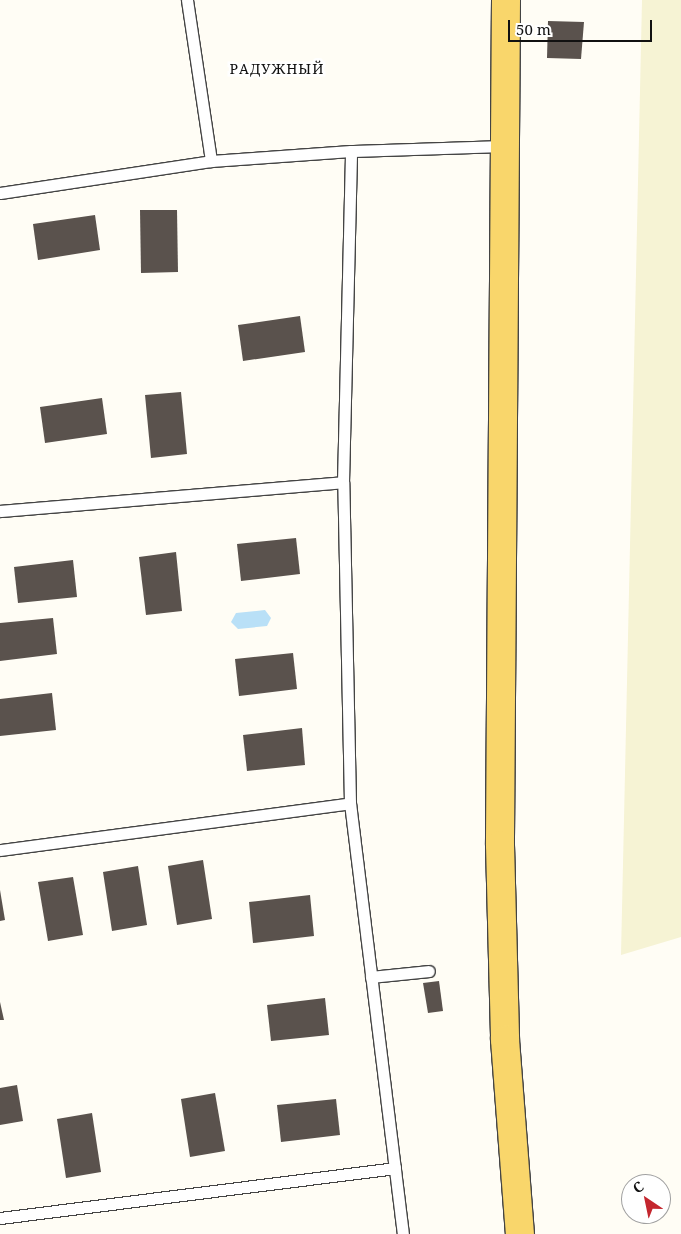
<!DOCTYPE html>
<meta charset="utf-8">
<style>
body{margin:0}
#map{position:relative;width:681px;height:1234px;overflow:hidden;background:#fffdf5;font-family:"Noto Serif",serif}
div>[style]{position:absolute}
.farmland>*{inset:0;background:#f6f3d4}
.water>*{inset:0;background:#b9e0f7}
.building>*{inset:0;background:#5a524d}
.roads{filter:drop-shadow(1px 0 #444) drop-shadow(-1px 0 #444) drop-shadow(0 1px #444) drop-shadow(0 -1px #444)}
.lane>*{height:11px;margin:-5.5px;padding:0 5.5px;transform-origin:5.5px;border-radius:5.5px;background:#fff}
.primary>*{height:28px;margin:-14px;padding:0 14px;transform-origin:14px;border-radius:14px;background:#f9d66b}
span{translate:-50% -50%;white-space:nowrap;text-align:center;line-height:1.15;-webkit-text-stroke:5px #fff;paint-order:stroke}
.neighbourhood-label{font-size:14px;color:#111;letter-spacing:1px}
.north{position:absolute;left:621px;top:1174px;width:50px;height:50px;box-sizing:border-box;background:#fff;border:1px solid #a0a0a0;border-radius:50%;rotate:326deg;font-size:14px;font-weight:700;line-height:20px;text-align:center;color:#111}
.north::after{content:'';display:block;margin:auto;width:18px;height:22px;background:#c4262e;clip-path:polygon(50% 0,100% 100%,50% 72%,0 100%)}
.scale{position:absolute;left:508px;top:20px;width:144px;height:22px;box-sizing:border-box;border:2px solid #111;border-top:0;padding-left:6px;font-size:15px;line-height:18px;white-space:nowrap;color:#111;-webkit-text-stroke:4px #fff;paint-order:stroke}
</style>
<div id="map">
<div class="farmland">
<i style="clip-path:polygon(642px 0,681px 0,681px 937px,621px 955px)"></i>
</div>
<div class="water">
<i style="clip-path:polygon(265px 610px,271px 618px,267px 626px,238px 629px,231px 622px,236px 613px)"></i>
</div>
<div class="building">
<i style="clip-path:polygon(548px 21px,584px 22px,581px 59px,547px 58px)"></i>
<i style="clip-path:polygon(140px 210px,177px 210px,178px 272px,141px 273px)"></i>
<i style="clip-path:polygon(95px 215px,100px 250px,38px 260px,33px 224px)"></i>
<i style="clip-path:polygon(300px 316px,305px 352px,243px 361px,238px 325px)"></i>
<i style="clip-path:polygon(181px 392px,187px 454px,151px 458px,145px 395px)"></i>
<i style="clip-path:polygon(102px 398px,107px 434px,45px 443px,40px 407px)"></i>
<i style="clip-path:polygon(296px 538px,300px 574px,241px 581px,237px 544px)"></i>
<i style="clip-path:polygon(176px 552px,182px 611px,146px 615px,139px 557px)"></i>
<i style="clip-path:polygon(73px 560px,77px 597px,18px 603px,14px 567px)"></i>
<i style="clip-path:polygon(53px 618px,57px 654px,0 661px,0 623px)"></i>
<i style="clip-path:polygon(293px 653px,297px 689px,239px 696px,235px 659px)"></i>
<i style="clip-path:polygon(52px 693px,56px 730px,0 736px,0 699px)"></i>
<i style="clip-path:polygon(302px 728px,305px 765px,247px 771px,243px 735px)"></i>
<i style="clip-path:polygon(203px 860px,212px 919px,177px 925px,168px 866px)"></i>
<i style="clip-path:polygon(138px 866px,147px 925px,112px 931px,103px 872px)"></i>
<i style="clip-path:polygon(73px 877px,83px 935px,48px 941px,38px 882px)"></i>
<i style="clip-path:polygon(0 890px,5px 920px,0 921px)"></i>
<i style="clip-path:polygon(310px 895px,314px 936px,253px 943px,249px 902px)"></i>
<i style="clip-path:polygon(439px 981px,443px 1011px,428px 1013px,423px 983px)"></i>
<i style="clip-path:polygon(325px 998px,329px 1035px,271px 1041px,267px 1005px)"></i>
<i style="clip-path:polygon(0 1002px,4px 1020px,0 1020px)"></i>
<i style="clip-path:polygon(17px 1085px,23px 1121px,0 1125px,0 1088px)"></i>
<i style="clip-path:polygon(215px 1093px,225px 1151px,190px 1157px,181px 1099px)"></i>
<i style="clip-path:polygon(336px 1099px,340px 1135px,281px 1142px,277px 1105px)"></i>
<i style="clip-path:polygon(92px 1113px,101px 1172px,66px 1178px,57px 1119px)"></i>
</div>
<div class="roads">
<div class="lane">
<i style="left:187px;top:0;width:163px;rotate:81.5deg"></i>
<i style="left:0;top:193px;width:213px;rotate:-8.6deg"></i>
<i style="left:211px;top:161px;width:140px;rotate:-4.1deg"></i>
<i style="left:0;top:511px;width:344px;rotate:-4.8deg"></i>
<i style="left:350px;top:803px;width:434px;rotate:83deg"></i>
<i style="left:0;top:850px;width:353px;rotate:-7.6deg"></i>
<i style="left:350px;top:803px;width:321px;rotate:-91.2deg"></i>
<i style="left:343px;top:482px;width:331px;rotate:-88.6deg"></i>
<i style="left:351px;top:151px;width:154px;rotate:-1.9deg"></i>
<i style="left:371px;top:977px;width:58px;rotate:-5.9deg"></i>
<i style="left:0;top:1218px;width:398px;rotate:-7.2deg"></i>
</div>
<div class="primary">
<i style="left:506px;top:0;width:845px;rotate:90.41deg"></i>
<i style="left:500px;top:845px;width:195px;rotate:88.5deg"></i>
<i style="left:505px;top:1040px;width:195px;rotate:85.6deg"></i>
</div>
</div>
<div class="neighbourhood-label">
<span style="left:277px;top:69px">РАДУЖНЫЙ</span>
</div>
<div class="north">С</div>
<div class="scale">50 m</div>
</div>
